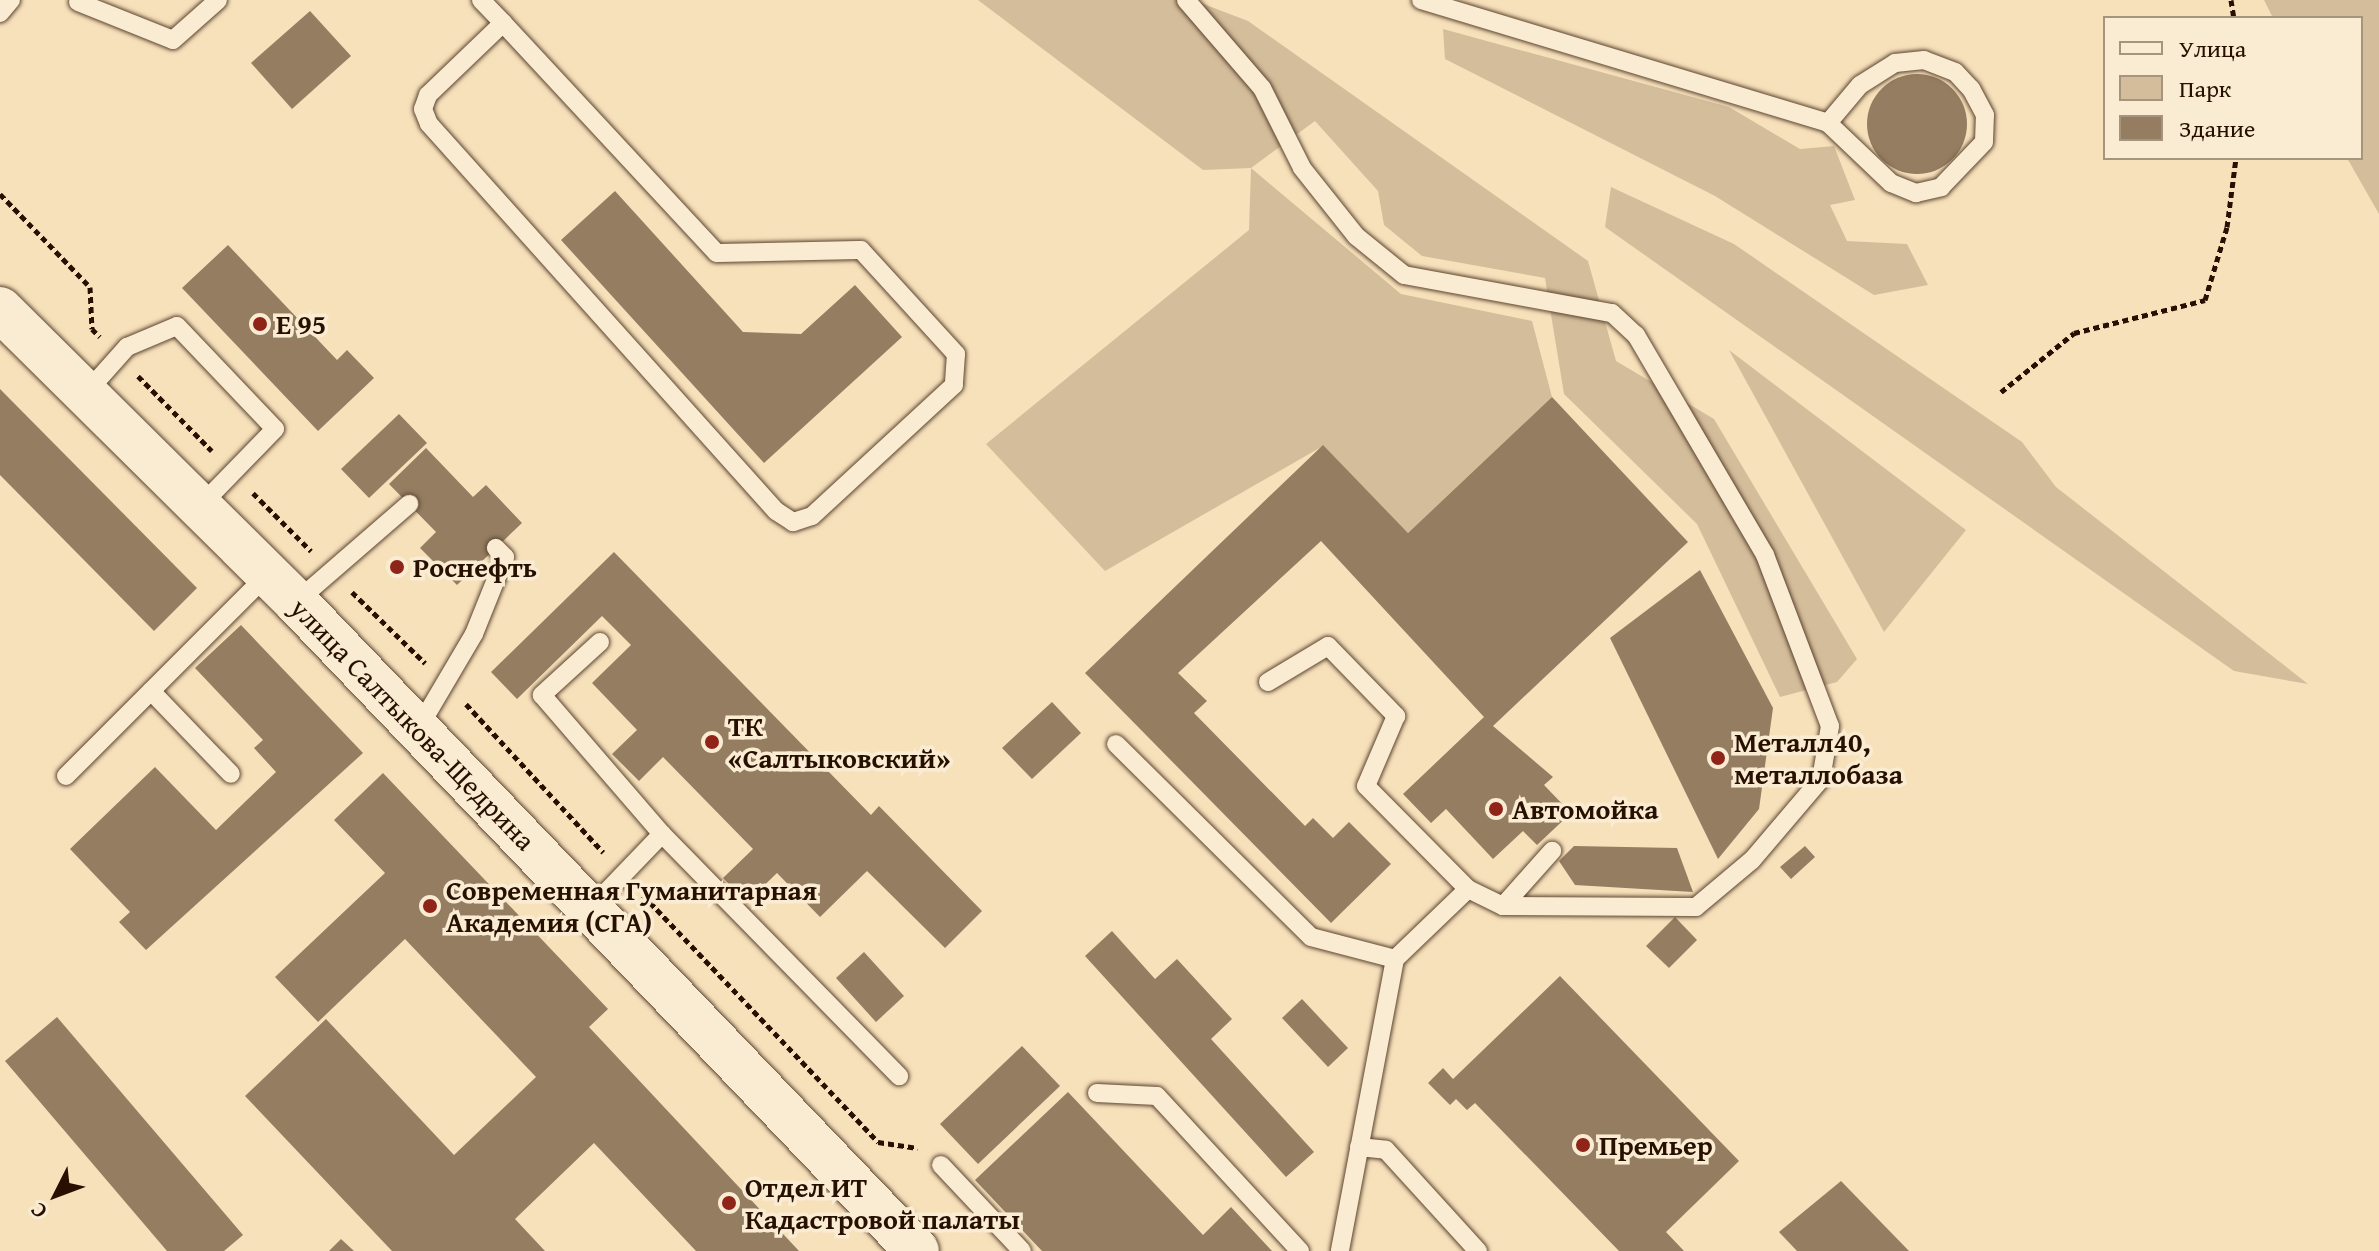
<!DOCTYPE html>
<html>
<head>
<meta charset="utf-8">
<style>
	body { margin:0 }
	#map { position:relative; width:2379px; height:1251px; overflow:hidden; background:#f7e1bb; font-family:"Gentium Book Plus",serif }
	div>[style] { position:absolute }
	.green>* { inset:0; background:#d4bd9b }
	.building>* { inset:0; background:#947d61 }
	.round { border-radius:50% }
	.path>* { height:5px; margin-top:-2.5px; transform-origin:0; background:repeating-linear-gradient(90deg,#281000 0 6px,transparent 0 10px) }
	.roads { filter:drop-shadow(0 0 2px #5c442f) drop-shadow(0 0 2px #5c442f) }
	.lane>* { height:18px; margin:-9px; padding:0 9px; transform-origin:9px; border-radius:9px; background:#faecd3 }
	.secondary>* { height:44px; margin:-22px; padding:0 22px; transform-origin:22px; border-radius:22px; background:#faecd3 }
	.dots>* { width:22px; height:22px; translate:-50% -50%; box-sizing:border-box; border:4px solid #faecd3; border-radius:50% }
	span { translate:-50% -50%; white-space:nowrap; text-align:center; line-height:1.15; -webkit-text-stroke:7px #faecd3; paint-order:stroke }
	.poi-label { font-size:28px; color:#281000; font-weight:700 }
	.left { translate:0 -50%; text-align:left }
	.street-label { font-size:28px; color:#281000 }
	.legend { position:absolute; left:2103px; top:16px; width:260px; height:144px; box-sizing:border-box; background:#faecd3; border:2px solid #a6947f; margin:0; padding:10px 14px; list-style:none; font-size:24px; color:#281000 }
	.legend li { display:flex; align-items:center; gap:16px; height:40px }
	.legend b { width:40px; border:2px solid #a6947f }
	.north { position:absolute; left:16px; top:1155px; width:80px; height:80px; -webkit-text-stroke:6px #faecd3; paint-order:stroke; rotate:228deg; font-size:22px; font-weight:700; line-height:32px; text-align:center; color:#281000 }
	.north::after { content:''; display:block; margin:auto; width:28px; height:36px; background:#281000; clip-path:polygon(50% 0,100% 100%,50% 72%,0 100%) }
</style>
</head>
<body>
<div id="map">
	<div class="green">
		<div style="clip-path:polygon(978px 0,1193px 0,1248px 21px,1588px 261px,1616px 361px,1714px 419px,1857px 659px,1837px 682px,1780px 697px,1697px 524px,1564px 394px,1545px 278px,1422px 256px,1384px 225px,1378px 191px,1315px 121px,1251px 168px,1401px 294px,1532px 321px,1552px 397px,1408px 533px,1323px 446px,1105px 571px,986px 444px,1249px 230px,1251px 168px,1203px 170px)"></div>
		<div style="clip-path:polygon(2264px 0,2379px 0,2379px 214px,2347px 158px,2361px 158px,2361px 18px,2273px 18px)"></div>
		<div style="clip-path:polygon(1443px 29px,1729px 107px,1800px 149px,1834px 146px,1855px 200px,1830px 205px,1847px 241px,1907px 244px,1928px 285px,1874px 295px,1715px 196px,1445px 59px)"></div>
		<div style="clip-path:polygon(1611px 187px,1734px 244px,2022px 442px,2056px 487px,2308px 684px,2234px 671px,1605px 227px)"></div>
		<div style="clip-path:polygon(1729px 350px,1966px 530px,1884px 632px)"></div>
	</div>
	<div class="building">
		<div style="clip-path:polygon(310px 11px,351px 56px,292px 109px,251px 63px)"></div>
		<div class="round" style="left:1867px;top:74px;width:100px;height:100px"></div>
		<div style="clip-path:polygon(615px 191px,743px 332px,801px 334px,855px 285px,902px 337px,764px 463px,561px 240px)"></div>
		<div style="clip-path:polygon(228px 245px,337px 360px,347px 350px,374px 378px,318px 431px,182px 288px)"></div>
		<div style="clip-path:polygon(0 389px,197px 588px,154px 631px,0 475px)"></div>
		<div style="clip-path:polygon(1552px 397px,1688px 542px,1493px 726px,1553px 777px,1544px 785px,1571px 813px,1537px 845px,1523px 831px,1493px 859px,1446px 809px,1431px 823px,1403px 794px,1484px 717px,1321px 541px,1178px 673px,1207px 701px,1194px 713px,1305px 826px,1313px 818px,1333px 838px,1349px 822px,1391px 864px,1331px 923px,1085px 673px,1323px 445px,1408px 533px)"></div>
		<div style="clip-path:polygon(399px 414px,427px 443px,369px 498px,341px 469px)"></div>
		<div style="clip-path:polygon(426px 448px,473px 497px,486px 485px,522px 523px,457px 585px,420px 548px,436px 532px,389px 484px)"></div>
		<div style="clip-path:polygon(614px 552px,871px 815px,879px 806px,982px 911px,945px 948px,867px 871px,820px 917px,777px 873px,747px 902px,723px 878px,753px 849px,663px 757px,639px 781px,612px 754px,637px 730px,592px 683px,631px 645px,602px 616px,517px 699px,491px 672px)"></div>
		<div style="clip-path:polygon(1700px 570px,1773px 708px,1759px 809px,1718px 859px,1610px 638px)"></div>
		<div style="clip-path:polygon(241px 625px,363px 753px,146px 950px,119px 922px,130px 912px,70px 849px,155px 767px,216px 830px,276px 772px,254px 748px,263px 740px,195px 668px)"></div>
		<div style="clip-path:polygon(1052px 702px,1081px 733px,1032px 779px,1002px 748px)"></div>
		<div style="clip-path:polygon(383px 773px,608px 1009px,589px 1027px,799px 1251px,696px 1251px,594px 1143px,515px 1219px,545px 1251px,392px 1251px,245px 1096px,326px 1019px,454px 1155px,536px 1077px,405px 939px,318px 1022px,275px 977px,385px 873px,334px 820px)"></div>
		<div style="clip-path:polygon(1574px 846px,1677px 848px,1693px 892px,1575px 885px,1559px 861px)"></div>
		<div style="clip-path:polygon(1805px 846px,1815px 857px,1791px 879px,1780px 867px)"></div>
		<div style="clip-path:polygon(1675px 917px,1697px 940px,1669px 968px,1646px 946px)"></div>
		<div style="clip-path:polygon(1112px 931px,1155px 979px,1177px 959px,1232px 1019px,1211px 1039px,1314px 1152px,1286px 1177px,1085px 956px)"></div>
		<div style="clip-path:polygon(864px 952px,904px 996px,876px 1022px,836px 978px)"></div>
		<div style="clip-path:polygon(1560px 976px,1739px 1161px,1666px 1232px,1684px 1251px,1619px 1251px,1475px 1103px,1467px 1110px,1456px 1099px,1450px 1105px,1428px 1083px,1443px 1068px,1453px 1079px)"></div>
		<div style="clip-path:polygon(1302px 999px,1348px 1048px,1328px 1067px,1282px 1018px)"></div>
		<div style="clip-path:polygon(57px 1017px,243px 1235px,224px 1251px,167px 1251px,5px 1061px)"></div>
		<div style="clip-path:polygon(1022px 1046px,1060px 1086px,978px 1164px,940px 1124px)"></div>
		<div style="clip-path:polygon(1068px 1092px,1203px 1235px,1231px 1207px,1272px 1251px,1042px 1251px,975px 1180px)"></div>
		<div style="clip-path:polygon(1841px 1181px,1909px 1251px,1797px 1251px,1779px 1232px)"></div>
		<div style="clip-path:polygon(341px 1239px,354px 1251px,329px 1251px)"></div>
	</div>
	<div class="path">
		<div style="left:2231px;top:0;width:18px;rotate:81deg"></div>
		<div style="left:0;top:194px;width:129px;rotate:45.9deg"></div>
		<div style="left:90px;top:287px;width:42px;rotate:87.3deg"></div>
		<div style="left:92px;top:329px;width:11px;rotate:45deg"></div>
		<div style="left:138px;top:376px;width:105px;rotate:45.4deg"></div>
		<div style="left:2001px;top:392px;width:94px;rotate:-38.9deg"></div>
		<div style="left:2074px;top:333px;width:135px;rotate:-14.1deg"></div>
		<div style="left:2205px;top:300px;width:76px;rotate:-73.2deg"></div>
		<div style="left:2227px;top:227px;width:70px;rotate:-82.6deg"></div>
		<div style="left:253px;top:493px;width:82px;rotate:45deg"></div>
		<div style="left:352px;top:592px;width:102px;rotate:44.2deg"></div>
		<div style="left:466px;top:704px;width:202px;rotate:47.2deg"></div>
		<div style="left:643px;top:895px;width:341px;rotate:46.4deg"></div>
		<div style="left:878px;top:1142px;width:40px;rotate:8.5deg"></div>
	</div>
	<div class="roads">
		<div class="lane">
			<div style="left:481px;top:0;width:32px;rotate:46deg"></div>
			<div style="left:503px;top:23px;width:314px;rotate:47.1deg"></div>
			<div style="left:717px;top:253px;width:144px;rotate:-1.2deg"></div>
			<div style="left:861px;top:250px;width:141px;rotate:47.6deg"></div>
			<div style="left:956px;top:354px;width:31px;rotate:94deg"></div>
			<div style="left:954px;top:385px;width:193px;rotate:137.3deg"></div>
			<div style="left:812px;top:516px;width:20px;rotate:162deg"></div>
			<div style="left:793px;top:522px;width:20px;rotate:-147deg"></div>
			<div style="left:776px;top:511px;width:520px;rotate:-131.88deg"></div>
			<div style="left:429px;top:124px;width:16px;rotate:-112deg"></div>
			<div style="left:423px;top:109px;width:15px;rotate:-70deg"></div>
			<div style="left:428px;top:95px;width:104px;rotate:-43.8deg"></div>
			<div style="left:1186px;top:0;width:116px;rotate:49.2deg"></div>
			<div style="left:1262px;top:88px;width:89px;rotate:63.4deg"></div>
			<div style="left:1302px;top:168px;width:87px;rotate:51.5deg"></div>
			<div style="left:1356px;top:236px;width:62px;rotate:39.1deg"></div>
			<div style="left:1404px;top:275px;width:211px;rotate:10.4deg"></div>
			<div style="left:1612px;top:313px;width:33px;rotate:43deg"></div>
			<div style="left:1636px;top:335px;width:255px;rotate:59.6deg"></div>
			<div style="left:1765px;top:555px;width:183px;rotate:69.2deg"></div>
			<div style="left:1830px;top:726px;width:54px;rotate:99.6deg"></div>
			<div style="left:1821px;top:779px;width:106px;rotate:130.4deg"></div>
			<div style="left:1752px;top:860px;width:73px;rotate:140deg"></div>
			<div style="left:1696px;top:907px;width:193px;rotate:-179.7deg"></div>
			<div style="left:1421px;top:0;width:425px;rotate:16.8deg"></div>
			<div style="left:1828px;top:123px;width:87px;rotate:43.6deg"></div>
			<div style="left:1891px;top:183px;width:27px;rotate:22deg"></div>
			<div style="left:1916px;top:193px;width:26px;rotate:-13deg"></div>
			<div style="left:1941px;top:187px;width:62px;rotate:-46.3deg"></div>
			<div style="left:1984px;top:142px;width:27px;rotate:-88deg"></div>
			<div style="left:1985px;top:115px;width:30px;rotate:-118deg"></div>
			<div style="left:1971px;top:89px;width:23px;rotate:-133deg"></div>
			<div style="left:1955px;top:72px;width:33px;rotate:-159deg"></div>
			<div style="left:1924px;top:60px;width:29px;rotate:174deg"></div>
			<div style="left:1895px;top:63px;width:41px;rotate:147.8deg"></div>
			<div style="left:1860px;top:85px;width:50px;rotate:130.1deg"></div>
			<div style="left:78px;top:2px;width:102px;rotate:21.8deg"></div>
			<div style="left:173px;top:40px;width:60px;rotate:-41.6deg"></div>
			<div style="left:0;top:13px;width:17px;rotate:-50deg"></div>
			<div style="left:86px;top:393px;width:62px;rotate:-48.3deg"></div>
			<div style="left:127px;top:347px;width:54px;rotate:-22.8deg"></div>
			<div style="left:177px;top:326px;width:142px;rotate:46.4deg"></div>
			<div style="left:275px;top:429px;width:107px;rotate:134.2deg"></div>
			<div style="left:296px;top:602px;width:150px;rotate:-40.9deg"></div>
			<div style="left:600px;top:642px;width:79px;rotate:137.6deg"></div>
			<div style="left:542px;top:695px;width:184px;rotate:49.2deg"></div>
			<div style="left:662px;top:834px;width:339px;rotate:45.6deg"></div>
			<div style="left:1268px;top:682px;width:70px;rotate:-31deg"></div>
			<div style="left:1328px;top:646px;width:98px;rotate:45.8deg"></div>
			<div style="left:1396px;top:716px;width:76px;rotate:113.2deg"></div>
			<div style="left:1366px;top:786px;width:145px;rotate:45.3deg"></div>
			<div style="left:1468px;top:889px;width:101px;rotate:136.2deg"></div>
			<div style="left:151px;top:691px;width:115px;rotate:46.1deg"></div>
			<div style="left:418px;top:729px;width:110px;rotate:-59.5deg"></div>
			<div style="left:474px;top:634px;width:83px;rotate:-68.1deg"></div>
			<div style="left:505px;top:557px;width:13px;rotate:-135deg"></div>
			<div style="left:1116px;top:744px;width:274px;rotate:44.7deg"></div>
			<div style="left:1311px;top:937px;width:87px;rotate:14.7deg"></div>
			<div style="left:1395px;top:959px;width:297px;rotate:100.7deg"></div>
			<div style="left:66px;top:776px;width:286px;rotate:-45deg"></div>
			<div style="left:1468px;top:889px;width:39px;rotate:26deg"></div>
			<div style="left:1503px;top:906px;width:74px;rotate:-48.3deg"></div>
			<div style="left:590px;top:909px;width:104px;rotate:-46.2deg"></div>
			<div style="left:1097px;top:1093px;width:60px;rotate:2.9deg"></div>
			<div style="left:1157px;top:1096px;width:211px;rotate:47.3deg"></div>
			<div style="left:1359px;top:1147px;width:27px;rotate:6deg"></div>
			<div style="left:1386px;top:1150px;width:137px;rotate:47.7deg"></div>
			<div style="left:941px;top:1165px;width:118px;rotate:46.7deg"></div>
		</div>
		<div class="secondary">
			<div style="left:0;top:309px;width:416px;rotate:44.7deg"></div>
			<div style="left:296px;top:602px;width:898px;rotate:46.26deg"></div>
		</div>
	</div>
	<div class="dots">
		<div style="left:260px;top:324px;background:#8f2418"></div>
		<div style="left:397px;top:567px;background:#8f2418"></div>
		<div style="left:712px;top:742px;background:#8f2418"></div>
		<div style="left:1718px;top:758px;background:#8f2418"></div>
		<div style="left:1496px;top:809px;background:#8f2418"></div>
		<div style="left:430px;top:906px;background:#8f2418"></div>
		<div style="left:1583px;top:1145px;background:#8f2418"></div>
		<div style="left:729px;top:1203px;background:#8f2418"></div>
	</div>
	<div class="poi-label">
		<span class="left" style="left:276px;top:324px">Е 95</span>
		<span class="left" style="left:413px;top:567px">Роснефть</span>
		<span class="left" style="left:728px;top:742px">ТК<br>«Салтыковский»</span>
		<span class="left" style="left:1734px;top:758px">Металл40,<br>металлобаза</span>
		<span class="left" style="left:1512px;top:809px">Автомойка</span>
		<span class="left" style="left:446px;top:906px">Современная Гуманитарная<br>Академия (СГА)</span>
		<span class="left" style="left:1599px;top:1145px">Премьер</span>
		<span class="left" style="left:745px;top:1203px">Отдел ИТ<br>Кадастровой палаты</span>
	</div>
	<div class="street-label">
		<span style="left:413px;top:724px;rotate:46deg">улица Салтыкова-Щедрина</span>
	</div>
	<ul class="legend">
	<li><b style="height:10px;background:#faecd3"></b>Улица</li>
	<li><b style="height:22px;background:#d4bd9b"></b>Парк</li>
	<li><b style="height:22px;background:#947d61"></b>Здание</li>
	</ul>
	<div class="north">С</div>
</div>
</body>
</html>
